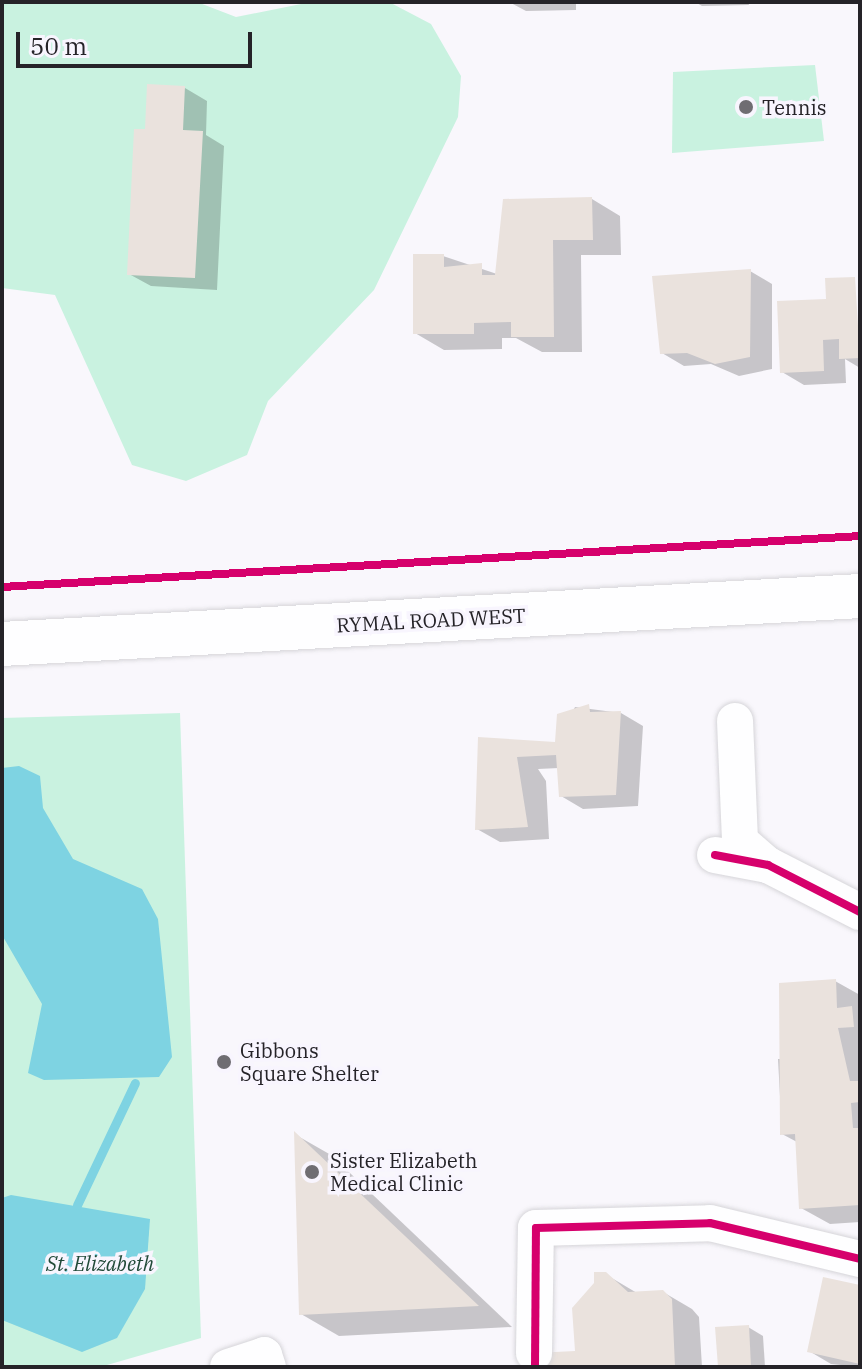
<!DOCTYPE html>
<html>
<head>
<meta charset="utf-8">
<style>
	body { margin:0 }
	#map { position:relative; width:862px; height:1369px; overflow:hidden; background:#f9f7fc; font-family:"IBM Plex Serif",serif }
	div>[style] { position:absolute }
	.green>* { inset:0; background:#c9f2e0 }
	.water>* { inset:0; background:#7ed3e2 }
	.shadow>* { inset:0; background:#0003 }
	.stream>* { height:9px; margin:-4.5px; padding:0 4.5px; transform-origin:4.5px; border-radius:4.5px; background:#7ed3e2 }
	.building>* { inset:0; background:#eae2dd }
	.roads { filter:drop-shadow(0 0 2px #d6d5d9) drop-shadow(0 0 2px #d6d5d9) }
	.minor>* { height:36px; margin:-18px; padding:0 18px; transform-origin:18px; border-radius:18px; background:#fefeff }
	.secondary>* { height:44px; margin:-22px; padding:0 22px; transform-origin:22px; border-radius:22px; background:#fefeff }
	.cycleway>* { height:8px; margin:-4px; padding:0 4px; transform-origin:4px; border-radius:4px; background:#d6006c }
	.dots>* { width:22px; height:22px; translate:-50% -50%; box-sizing:border-box; border:4px solid #f8f5fe; border-radius:50% }
	span { translate:-50% -50%; white-space:nowrap; text-align:center; line-height:1.15; -webkit-text-stroke:7px #f8f5fe; paint-order:stroke }
	.poi-label { font-size:20px; color:#252328 }
	.left { translate:0 -50%; text-align:left }
	.street-label { font-size:20px; color:#252328 }
	.park-label { font-size:20px; color:#214a38; font-style:italic }
	.frame { position:absolute; inset:0; border:4px solid #252328; pointer-events:none }
	.scale { position:absolute; left:16px; top:32px; width:236px; height:36px; box-sizing:border-box; border:4px solid #252328; border-top:0; padding-left:10px; font-size:24px; line-height:28px; white-space:nowrap; color:#252328; -webkit-text-stroke:6px #f8f5fe; paint-order:stroke }
</style>
</head>
<body>
<div id="map">
	<div class="green">
		<div style="clip-path:polygon(2px 2px,197px 2px,236px 17px,311px 2px,389px 2px,431px 24px,461px 76px,458px 117px,374px 290px,268px 401px,247px 455px,186px 481px,132px 465px,55px 295px,2px 288px)"></div>
		<div style="clip-path:polygon(815px 65px,824px 141px,672px 153px,673px 72px)"></div>
		<div style="clip-path:polygon(180px 713px,201px 1338px,100px 1367px,2px 1367px,2px 718px)"></div>
	</div>
	<div class="water">
		<div style="clip-path:polygon(19px 766px,40px 776px,43px 808px,73px 859px,142px 889px,158px 919px,172px 1057px,159px 1077px,44px 1080px,28px 1073px,42px 1004px,2px 935px,2px 768px)"></div>
		<div style="clip-path:polygon(11px 1195px,150px 1219px,145px 1289px,117px 1338px,82px 1352px,2px 1320px,2px 1198px)"></div>
	</div>
	<div class="shadow">
		<div style="clip-path:polygon(576px 2px,576px 10px,526px 11px,511px 3px)"></div>
		<div style="clip-path:polygon(695px 2px,748px 2px,749px 5px,702px 6px)"></div>
		<div style="clip-path:polygon(185px 88px,207px 101px,206px 135px,224px 146px,217px 290px,151px 286px,129px 274px,147px 131px)"></div>
		<div style="clip-path:polygon(592px 199px,620px 216px,621px 255px,581px 255px,582px 352px,542px 352px,516px 338px,502px 338px,502px 349px,444px 350px,415px 333px,443px 256px,497px 274px)"></div>
		<div style="clip-path:polygon(750px 271px,772px 284px,772px 369px,739px 376px,711px 364px,684px 366px,662px 353px)"></div>
		<div style="clip-path:polygon(854px 279px,860px 368px,845px 359px,846px 383px,804px 385px,782px 372px,828px 301px)"></div>
		<div style="clip-path:polygon(575px 707px,621px 713px,643px 726px,638px 806px,583px 809px,561px 796px,559px 768px,538px 769px,546px 781px,549px 839px,500px 842px,477px 829px,480px 739px,557px 744px)"></div>
		<div style="clip-path:polygon(835px 981px,860px 995px,860px 1222px,830px 1224px,801px 1208px,797px 1142px,782px 1134px,778px 1059px,786px 1059px)"></div>
		<div style="clip-path:polygon(296px 1135px,331px 1155px,512px 1327px,339px 1336px,301px 1314px)"></div>
		<div style="clip-path:polygon(605px 1274px,637px 1293px,663px 1292px,692px 1309px,699px 1317px,702px 1367px,533px 1367px,577px 1353px)"></div>
		<div style="clip-path:polygon(860px 1287px,860px 1367px,831px 1364px,809px 1351px)"></div>
		<div style="clip-path:polygon(748px 1327px,763px 1336px,765px 1367px,720px 1367px)"></div>
	</div>
	<div class="stream">
		<div style="left:77px;top:1205px;width:135px;rotate:-64.6deg"></div>
	</div>
	<div class="building">
		<div style="clip-path:polygon(147px 84px,185px 86px,183px 130px,203px 131px,195px 278px,127px 275px,134px 129px,145px 129px)"></div>
		<div style="clip-path:polygon(592px 197px,593px 240px,553px 240px,554px 337px,511px 337px,511px 322px,474px 323px,474px 334px,413px 334px,413px 254px,444px 254px,444px 267px,482px 263px,482px 275px,495px 275px,503px 199px)"></div>
		<div style="clip-path:polygon(751px 269px,750px 357px,715px 364px,687px 353px,660px 354px,652px 276px)"></div>
		<div style="clip-path:polygon(855px 277px,860px 358px,839px 359px,839px 339px,823px 340px,824px 371px,780px 373px,777px 301px,826px 299px,825px 278px)"></div>
		<div style="clip-path:polygon(589px 704px,590px 712px,621px 711px,616px 795px,559px 797px,556px 755px,517px 757px,528px 827px,475px 830px,478px 737px,555px 742px,557px 714px)"></div>
		<div style="clip-path:polygon(836px 979px,837px 1008px,852px 1006px,854px 1027px,838px 1028px,850px 1081px,860px 1081px,860px 1102px,851px 1103px,853px 1128px,860px 1128px,860px 1205px,799px 1209px,795px 1134px,780px 1135px,779px 983px)"></div>
		<div style="clip-path:polygon(294px 1131px,479px 1306px,299px 1315px)"></div>
		<div style="clip-path:polygon(594px 1272px,606px 1272px,628px 1292px,663px 1290px,672px 1299px,675px 1367px,530px 1367px,515px 1354px,575px 1351px,572px 1308px,594px 1283px)"></div>
		<div style="clip-path:polygon(823px 1277px,860px 1285px,860px 1364px,807px 1352px)"></div>
		<div style="clip-path:polygon(749px 1325px,751px 1367px,718px 1367px,715px 1327px)"></div>
	</div>
	<div class="roads">
		<div class="minor">
			<div style="left:735px;top:721px;width:120px;rotate:87.6deg"></div>
			<div style="left:740px;top:841px;width:37px;rotate:41deg"></div>
			<div style="left:715px;top:855px;width:54px;rotate:10.7deg"></div>
			<div style="left:768px;top:865px;width:103px;rotate:27.1deg"></div>
			<div style="left:534px;top:1353px;width:125px;rotate:-89.1deg"></div>
			<div style="left:536px;top:1228px;width:174px;rotate:-1.6deg"></div>
			<div style="left:710px;top:1223px;width:154px;rotate:13.5deg"></div>
			<div style="left:228px;top:1367px;width:38px;rotate:-18deg"></div>
			<div style="left:264px;top:1355px;width:13px;rotate:72deg"></div>
		</div>
		<div class="secondary">
			<div style="left:2px;top:644px;width:859px;rotate:-3.2deg"></div>
		</div>
	</div>
	<div class="cycleway">
		<div style="left:2px;top:587px;width:860px;rotate:-3.4deg"></div>
		<div style="left:715px;top:855px;width:54px;rotate:10.7deg"></div>
		<div style="left:768px;top:865px;width:103px;rotate:27.1deg"></div>
		<div style="left:535px;top:1367px;width:139px;rotate:-89.6deg"></div>
		<div style="left:536px;top:1228px;width:174px;rotate:-1.6deg"></div>
		<div style="left:710px;top:1223px;width:154px;rotate:13.5deg"></div>
	</div>
	<div class="dots">
		<div style="left:746px;top:107px;background:#6f6d72"></div>
		<div style="left:224px;top:1062px;background:#6f6d72"></div>
		<div style="left:312px;top:1172px;background:#6f6d72"></div>
	</div>
	<div class="poi-label">
		<span class="left" style="left:762px;top:107px">Tennis</span>
		<span class="left" style="left:240px;top:1062px">Gibbons<br>Square Shelter</span>
		<span class="left" style="left:330px;top:1172px">Sister Elizabeth<br>Medical Clinic</span>
	</div>
	<div class="street-label">
		<span style="left:431px;top:620px;rotate:-3deg">RYMAL ROAD WEST</span>
	</div>
	<div class="park-label">
		<span style="left:100px;top:1263px">St. Elizabeth</span>
	</div>
	<div class="frame"></div>
	<div class="scale">50 m</div>
</div>
</body>
</html>
